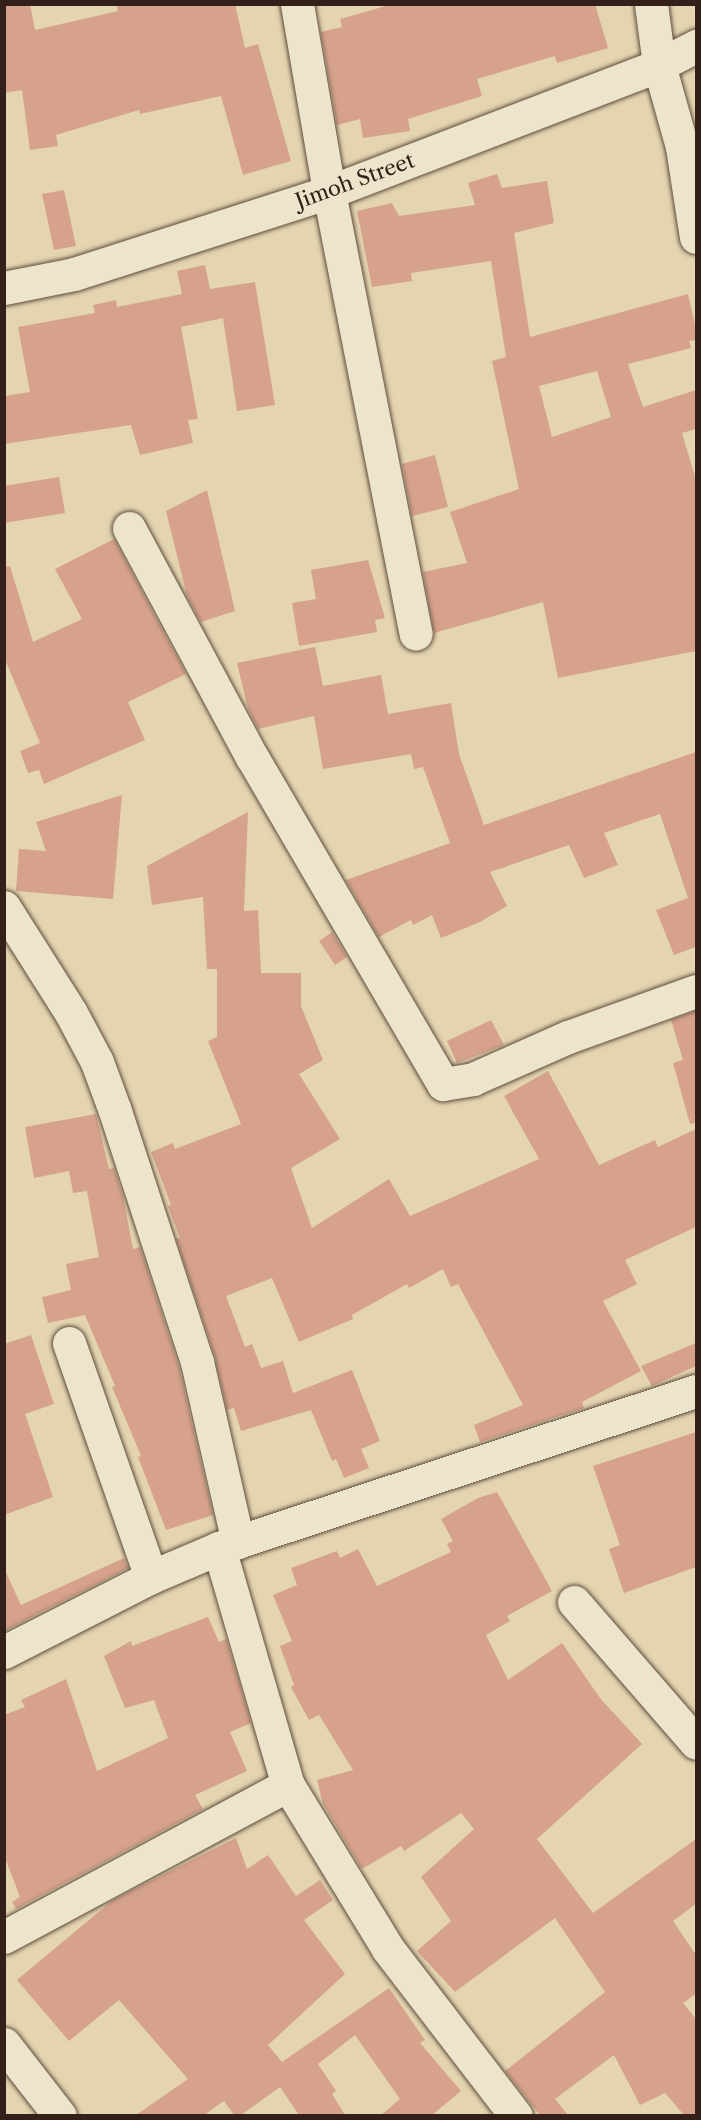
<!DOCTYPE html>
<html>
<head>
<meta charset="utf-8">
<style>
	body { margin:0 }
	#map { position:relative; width:701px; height:2120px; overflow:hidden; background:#e4d5b0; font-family:"Libre Caslon Text",serif }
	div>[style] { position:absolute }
	.building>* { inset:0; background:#d6a28c }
	.roads { filter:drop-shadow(0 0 2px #5f4d3e) drop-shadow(0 0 2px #5f4d3e) }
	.minor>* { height:33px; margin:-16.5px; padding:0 16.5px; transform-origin:16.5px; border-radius:16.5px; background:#ede4cc }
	span { translate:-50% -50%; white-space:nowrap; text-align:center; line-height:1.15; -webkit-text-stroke:6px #ede4cc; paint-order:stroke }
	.street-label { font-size:21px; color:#332018 }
	.frame { position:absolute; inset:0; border:6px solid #332018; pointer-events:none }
</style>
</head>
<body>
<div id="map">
	<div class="building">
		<div style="clip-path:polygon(4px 4px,30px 4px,35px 30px,118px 11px,116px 4px,235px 4px,245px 48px,258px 44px,291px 161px,243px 175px,221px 96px,140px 114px,139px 110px,56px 135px,58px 146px,30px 150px,22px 90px,4px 93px)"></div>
		<div style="clip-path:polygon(393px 4px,595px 4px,608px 48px,557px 63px,555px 56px,477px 79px,482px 96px,408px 119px,410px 131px,363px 138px,360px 119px,337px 125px,321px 32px,342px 27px,340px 19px)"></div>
		<div style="clip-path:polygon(evenodd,497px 174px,502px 188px,547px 181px,554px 223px,514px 233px,530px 337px,688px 294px,696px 329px,696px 340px,689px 341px,691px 348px,628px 364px,643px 407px,696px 390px,696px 429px,682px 433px,696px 480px,696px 651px,558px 678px,543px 602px,434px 633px,423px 572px,467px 563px,450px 512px,519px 489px,492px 361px,506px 357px,491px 261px,411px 273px,412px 281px,372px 287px,357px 211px,392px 203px,399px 216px,475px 205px,468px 183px,497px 174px,597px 371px,611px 417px,552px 437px,539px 386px,597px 371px)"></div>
		<div style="clip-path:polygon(64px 190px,76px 246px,54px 250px,42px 194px)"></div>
		<div style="clip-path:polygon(205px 265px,210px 289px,255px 282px,275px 405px,237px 411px,223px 318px,181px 327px,198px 419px,188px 420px,193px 443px,140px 455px,131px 425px,4px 444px,4px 396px,30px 392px,18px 327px,95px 313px,93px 305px,116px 300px,117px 307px,182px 294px,177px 271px)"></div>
		<div style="clip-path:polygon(435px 455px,448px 507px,412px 516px,402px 464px)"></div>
		<div style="clip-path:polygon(59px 477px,65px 513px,4px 523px,4px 486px)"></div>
		<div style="clip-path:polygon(207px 490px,235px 611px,201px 622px,187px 596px,166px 511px)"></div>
		<div style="clip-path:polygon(114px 539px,186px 674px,128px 702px,145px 740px,44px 784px,39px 770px,28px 773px,20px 751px,40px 743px,4px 657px,4px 567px,10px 566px,33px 642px,82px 619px,55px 569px)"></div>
		<div style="clip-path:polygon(368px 560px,385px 618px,375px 620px,377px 632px,299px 646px,292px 603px,316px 599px,311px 570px)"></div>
		<div style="clip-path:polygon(315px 647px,323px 686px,381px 675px,388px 714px,451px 703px,459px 754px,484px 825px,696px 752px,696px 947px,674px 955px,656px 910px,688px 898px,660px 814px,604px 833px,618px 865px,584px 878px,569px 845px,490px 872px,507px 906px,480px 922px,441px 938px,432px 915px,413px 925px,411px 920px,379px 937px,346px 880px,450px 843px,423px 767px,414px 769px,411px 754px,323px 769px,314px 716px,258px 729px,248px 709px,237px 663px)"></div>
		<div style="clip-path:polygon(122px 795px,113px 899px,16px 891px,19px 849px,46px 851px,36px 822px)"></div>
		<div style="clip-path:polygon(248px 812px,244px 911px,258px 910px,261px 973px,301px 973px,301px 1006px,323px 1060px,299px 1074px,340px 1139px,291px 1168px,312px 1228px,389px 1179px,410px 1216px,539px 1159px,504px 1096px,548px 1071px,599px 1165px,655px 1140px,658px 1147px,696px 1129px,696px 1227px,625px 1260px,637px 1284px,603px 1301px,641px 1371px,582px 1402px,584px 1408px,480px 1442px,474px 1425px,523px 1405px,458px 1284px,451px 1287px,443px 1269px,409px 1288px,407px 1284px,352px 1315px,353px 1319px,299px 1342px,272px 1278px,226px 1296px,245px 1347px,252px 1344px,261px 1368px,283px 1361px,293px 1393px,352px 1370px,380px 1441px,361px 1449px,369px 1468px,344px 1478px,336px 1459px,332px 1461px,311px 1410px,241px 1431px,234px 1408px,227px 1410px,215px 1356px,176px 1238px,180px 1238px,168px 1206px,171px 1205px,151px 1152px,173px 1143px,175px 1149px,241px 1124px,208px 1041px,217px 1037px,217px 969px,207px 969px,203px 897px,152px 905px,147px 866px)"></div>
		<div style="clip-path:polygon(332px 932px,347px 957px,335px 965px,319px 941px)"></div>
		<div style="clip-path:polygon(696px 1011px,696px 1123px,690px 1124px,673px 1063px,683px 1060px,671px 1020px)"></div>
		<div style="clip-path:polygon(491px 1020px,504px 1045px,457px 1063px,447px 1041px)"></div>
		<div style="clip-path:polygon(96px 1114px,109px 1169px,114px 1168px,123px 1196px,133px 1249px,140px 1247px,179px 1367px,213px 1515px,166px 1530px,138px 1457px,141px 1456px,112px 1387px,115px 1386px,85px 1315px,48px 1323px,42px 1297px,71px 1290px,66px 1264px,99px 1257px,87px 1191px,73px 1193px,69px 1171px,34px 1178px,25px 1127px)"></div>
		<div style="clip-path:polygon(31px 1335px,54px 1404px,25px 1414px,53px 1497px,4px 1515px,4px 1344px)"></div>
		<div style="clip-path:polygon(696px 1343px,696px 1366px,652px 1386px,641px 1366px)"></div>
		<div style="clip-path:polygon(696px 1432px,696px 1567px,624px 1593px,609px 1549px,620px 1545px,593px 1466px)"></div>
		<div style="clip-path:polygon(497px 1492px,552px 1591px,507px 1616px,510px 1621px,486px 1635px,508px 1680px,562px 1643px,600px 1698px,642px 1744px,537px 1839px,593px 1913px,696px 1839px,696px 1904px,673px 1921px,696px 1955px,696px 1994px,683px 2003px,696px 2019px,696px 2115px,684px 2115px,665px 2093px,640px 2105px,614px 2055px,555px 2099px,568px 2115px,540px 2115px,505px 2071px,605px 1992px,555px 1918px,455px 1992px,417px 1951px,451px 1921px,421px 1877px,474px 1829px,461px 1813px,404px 1851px,401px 1846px,362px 1869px,323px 1804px,317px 1780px,353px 1770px,319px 1715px,309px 1720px,291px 1687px,294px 1685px,280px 1646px,292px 1641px,273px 1595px,297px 1585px,291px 1568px,337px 1551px,340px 1558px,358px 1549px,377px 1586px,451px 1552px,447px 1544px,453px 1541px,441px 1519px,478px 1498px)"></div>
		<div style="clip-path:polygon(124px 1558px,128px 1568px,4px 1631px,4px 1568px,21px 1605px)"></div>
		<div style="clip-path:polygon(208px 1617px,219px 1642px,226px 1639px,251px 1723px,230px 1732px,247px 1771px,195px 1795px,203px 1809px,16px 1909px,12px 1902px,20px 1897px,4px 1855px,4px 1715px,25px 1707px,21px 1700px,66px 1679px,97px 1771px,168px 1738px,154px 1700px,125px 1708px,104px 1656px,131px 1641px,132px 1646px)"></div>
		<div style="clip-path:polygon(236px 1838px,247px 1869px,268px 1855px,296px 1896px,320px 1880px,333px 1900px,304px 1920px,345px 1974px,268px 2045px,282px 2062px,389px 1988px,425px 2040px,420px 2043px,461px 2091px,432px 2115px,381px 2115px,400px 2099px,355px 2035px,318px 2064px,336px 2091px,332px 2094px,345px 2115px,299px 2115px,280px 2087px,241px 2115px,234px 2115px,224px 2101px,204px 2115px,136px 2115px,188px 2079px,119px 2000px,69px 2041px,17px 1980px,113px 1900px)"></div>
	</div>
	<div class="roads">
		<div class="minor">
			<div style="left:297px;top:4px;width:191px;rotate:80.3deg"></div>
			<div style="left:329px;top:192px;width:450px;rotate:78.9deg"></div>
			<div style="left:651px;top:4px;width:62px;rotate:82.5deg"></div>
			<div style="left:659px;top:65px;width:85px;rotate:74.3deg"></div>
			<div style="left:682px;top:147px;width:91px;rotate:81.2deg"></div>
			<div style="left:4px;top:288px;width:71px;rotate:-11.3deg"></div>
			<div style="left:74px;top:274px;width:268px;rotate:-17.8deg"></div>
			<div style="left:329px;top:192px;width:354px;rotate:-21deg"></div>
			<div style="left:659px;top:65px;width:42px;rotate:-27.2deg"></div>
			<div style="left:129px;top:528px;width:260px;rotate:61.8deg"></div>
			<div style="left:252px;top:757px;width:379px;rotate:59.7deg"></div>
			<div style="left:443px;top:1084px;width:30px;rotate:-9deg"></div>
			<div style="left:473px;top:1079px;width:104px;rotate:-23.9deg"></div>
			<div style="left:568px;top:1037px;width:136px;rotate:-19.8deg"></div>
			<div style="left:4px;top:907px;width:125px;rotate:57.7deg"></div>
			<div style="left:71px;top:1013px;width:55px;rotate:62deg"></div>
			<div style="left:97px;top:1062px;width:52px;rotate:69.8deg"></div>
			<div style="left:115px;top:1111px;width:264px;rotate:71.9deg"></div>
			<div style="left:197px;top:1362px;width:185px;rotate:77.2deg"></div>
			<div style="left:69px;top:1343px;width:248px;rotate:70.7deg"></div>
			<div style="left:219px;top:1548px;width:247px;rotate:73.8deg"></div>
			<div style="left:288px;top:1785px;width:192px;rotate:58.6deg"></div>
			<div style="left:388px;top:1949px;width:210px;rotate:52.5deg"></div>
			<div style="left:574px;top:1602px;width:186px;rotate:49.1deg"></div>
			<div style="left:4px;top:1652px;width:165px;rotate:-27deg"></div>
			<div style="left:151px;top:1577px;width:74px;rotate:-23.1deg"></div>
			<div style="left:219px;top:1548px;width:502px;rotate:-18.22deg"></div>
			<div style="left:4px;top:1937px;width:322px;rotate:-28.2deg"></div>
			<div style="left:4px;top:2044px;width:91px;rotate:52.1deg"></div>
		</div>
	</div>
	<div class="street-label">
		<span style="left:355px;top:181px;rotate:-20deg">Jimoh Street</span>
	</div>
	<div class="frame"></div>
</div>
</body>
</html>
